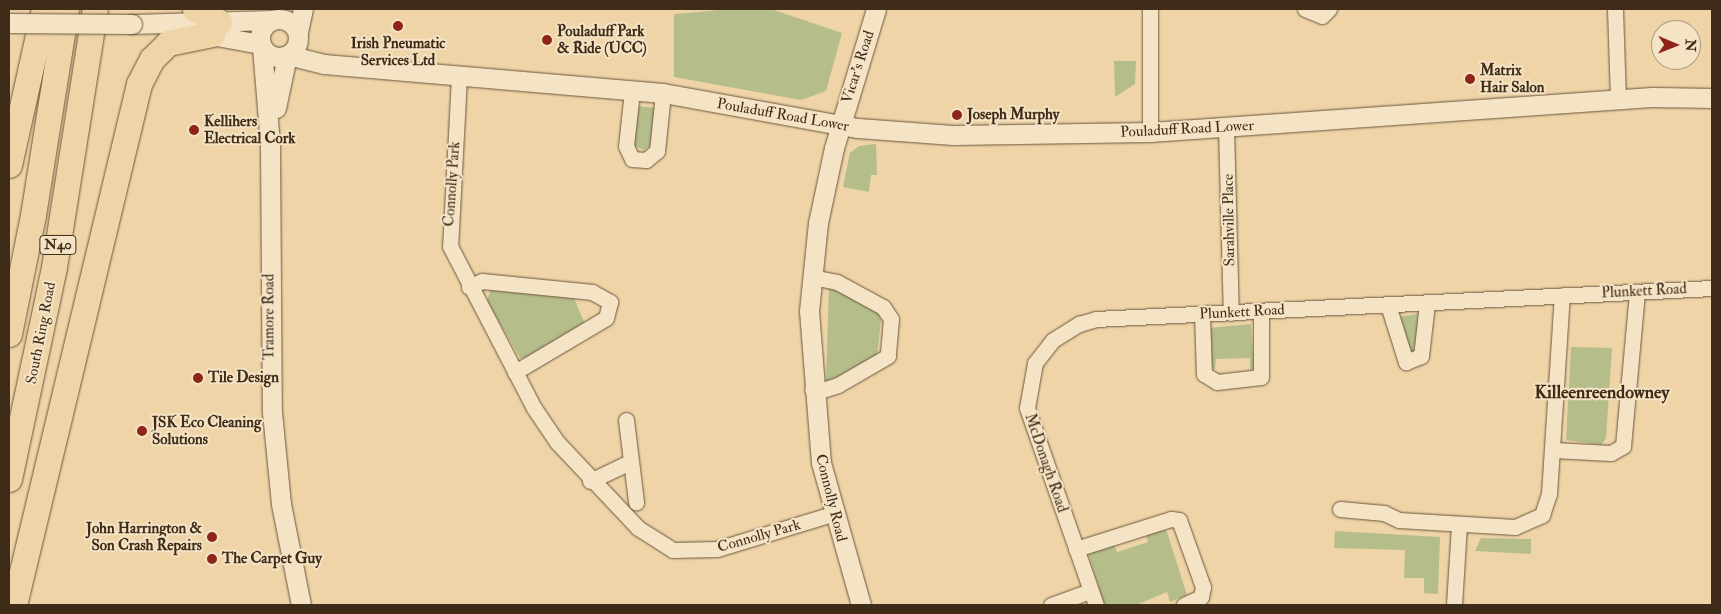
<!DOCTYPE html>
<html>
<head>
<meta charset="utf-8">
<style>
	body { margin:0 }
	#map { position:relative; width:1721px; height:614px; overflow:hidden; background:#efd4a7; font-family:"IM FELL Double Pica",serif }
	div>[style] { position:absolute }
	.green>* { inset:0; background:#b5bd8a }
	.roads { filter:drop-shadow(0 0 1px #6a563c) drop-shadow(0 0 1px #6a563c) }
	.minor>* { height:15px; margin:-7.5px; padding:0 7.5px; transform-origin:7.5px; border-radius:7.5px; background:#f5e3c6 }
	.tertiary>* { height:19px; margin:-9.5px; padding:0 9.5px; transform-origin:9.5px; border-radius:9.5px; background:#f5e3c6 }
	.tertiary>.ring { margin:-9.5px; padding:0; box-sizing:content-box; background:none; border:19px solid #f5e3c6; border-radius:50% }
	.trunk>* { height:25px; margin:-12.5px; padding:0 12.5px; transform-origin:12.5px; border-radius:12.5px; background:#efd4a7 }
	.bridges { filter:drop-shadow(0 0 1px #6a563c) drop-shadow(0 0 1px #6a563c) }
	.tertiary-bridge>* { height:19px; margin:-9.5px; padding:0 9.5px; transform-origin:9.5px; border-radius:9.5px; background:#f5e3c6 }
	.dots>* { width:14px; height:14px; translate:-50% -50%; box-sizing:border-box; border:2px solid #f5e3c6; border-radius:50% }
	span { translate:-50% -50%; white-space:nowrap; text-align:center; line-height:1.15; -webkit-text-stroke:4px #f5e3c6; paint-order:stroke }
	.shield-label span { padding:1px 4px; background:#f5e3c6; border:1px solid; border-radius:4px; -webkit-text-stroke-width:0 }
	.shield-label { font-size:14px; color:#3e2c18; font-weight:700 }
	.poi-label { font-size:15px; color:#3e2c18; font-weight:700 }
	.left { translate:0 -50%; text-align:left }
	.right { translate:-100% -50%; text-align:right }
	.street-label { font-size:15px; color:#3e2c18 }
	.quarter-label { font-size:18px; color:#3e2c18; font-weight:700 }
	.frame { position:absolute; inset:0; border:10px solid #3e2c18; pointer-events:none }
	.north { position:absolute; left:1651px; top:20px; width:50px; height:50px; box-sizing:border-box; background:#f5e3c6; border:1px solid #ac9a80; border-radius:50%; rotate:91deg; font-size:14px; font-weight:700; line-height:20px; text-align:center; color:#3e2c18 }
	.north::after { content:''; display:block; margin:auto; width:18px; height:22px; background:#8f2418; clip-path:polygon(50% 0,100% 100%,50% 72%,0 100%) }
</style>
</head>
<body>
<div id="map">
	<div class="green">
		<div style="clip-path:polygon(731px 9px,771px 9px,842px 33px,826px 91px,801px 100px,674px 77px,674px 14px)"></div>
		<div style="clip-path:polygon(1114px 61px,1136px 61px,1135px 84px,1115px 97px)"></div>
		<div style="clip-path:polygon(637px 106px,655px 108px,651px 145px,644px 150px,633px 145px)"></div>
		<div style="clip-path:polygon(876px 144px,877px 175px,871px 175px,869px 192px,843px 187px,850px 153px,859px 146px)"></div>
		<div style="clip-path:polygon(829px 286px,874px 307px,881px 319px,877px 357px,844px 377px,826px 381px)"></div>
		<div style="clip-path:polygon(491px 288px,573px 296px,585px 324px,526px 359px,520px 358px,487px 301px)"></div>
		<div style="clip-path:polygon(1417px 314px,1420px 347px,1410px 356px,1399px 317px)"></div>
		<div style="clip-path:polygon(1251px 324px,1254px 368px,1250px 370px,1250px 358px,1216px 359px,1215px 369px,1212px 368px,1209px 328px)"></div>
		<div style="clip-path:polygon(1571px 347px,1612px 348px,1606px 438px,1601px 445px,1566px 440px)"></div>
		<div style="clip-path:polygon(1161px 527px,1167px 532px,1187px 595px,1170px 602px,1167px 592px,1136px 605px,1104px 605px,1088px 552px,1113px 543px,1117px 552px,1148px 542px,1144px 531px)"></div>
		<div style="clip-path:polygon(1335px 531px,1440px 537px,1438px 594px,1424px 593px,1424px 578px,1404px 578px,1405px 550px,1334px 548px)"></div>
		<div style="clip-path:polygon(1481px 538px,1531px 539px,1531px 554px,1475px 551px)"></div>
	</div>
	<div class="roads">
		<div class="minor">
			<div style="left:1305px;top:9px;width:18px;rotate:22deg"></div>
			<div style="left:1322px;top:16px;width:10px;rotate:-45deg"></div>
			<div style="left:1615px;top:9px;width:91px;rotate:88.1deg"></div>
			<div style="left:459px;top:77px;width:169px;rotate:93deg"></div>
			<div style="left:450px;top:246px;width:182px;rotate:62.6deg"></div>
			<div style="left:534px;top:408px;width:41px;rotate:55.9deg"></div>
			<div style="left:557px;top:442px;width:118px;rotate:46.7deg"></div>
			<div style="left:638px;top:528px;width:41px;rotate:32.2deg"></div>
			<div style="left:673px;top:550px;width:44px;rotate:-1.3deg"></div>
			<div style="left:717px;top:549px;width:120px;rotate:-16.9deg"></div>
			<div style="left:632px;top:91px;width:55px;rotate:96.2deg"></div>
			<div style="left:626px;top:146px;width:14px;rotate:65deg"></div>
			<div style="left:632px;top:159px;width:14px;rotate:4deg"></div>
			<div style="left:646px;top:160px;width:14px;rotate:-39deg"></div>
			<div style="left:657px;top:151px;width:58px;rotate:-84.1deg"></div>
			<div style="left:1226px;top:128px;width:185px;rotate:88.5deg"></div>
			<div style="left:1150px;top:132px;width:123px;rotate:-90deg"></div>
			<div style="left:812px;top:277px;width:25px;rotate:11deg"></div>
			<div style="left:837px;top:282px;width:52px;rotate:28.5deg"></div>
			<div style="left:883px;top:307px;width:14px;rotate:56deg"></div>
			<div style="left:891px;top:319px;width:37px;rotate:95deg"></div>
			<div style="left:888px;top:356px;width:58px;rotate:149.9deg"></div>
			<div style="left:838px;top:385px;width:19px;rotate:162deg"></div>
			<div style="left:820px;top:391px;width:8px;rotate:-166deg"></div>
			<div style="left:469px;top:287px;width:14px;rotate:-25deg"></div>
			<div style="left:482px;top:281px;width:111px;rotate:5.7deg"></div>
			<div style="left:592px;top:292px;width:21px;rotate:29deg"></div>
			<div style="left:610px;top:302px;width:16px;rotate:104deg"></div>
			<div style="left:606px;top:318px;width:106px;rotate:149.3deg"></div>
			<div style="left:1388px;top:305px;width:60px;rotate:72.5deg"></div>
			<div style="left:1406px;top:362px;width:16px;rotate:-22deg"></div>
			<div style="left:1421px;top:356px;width:53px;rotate:-83.5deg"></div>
			<div style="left:1202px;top:314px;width:60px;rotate:88.1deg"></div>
			<div style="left:1204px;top:374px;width:15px;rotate:32deg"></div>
			<div style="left:1217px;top:382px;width:44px;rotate:-6.5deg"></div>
			<div style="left:1261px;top:377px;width:66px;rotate:-90deg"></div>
			<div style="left:626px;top:420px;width:83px;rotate:83deg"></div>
			<div style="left:1553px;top:450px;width:58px;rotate:3deg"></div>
			<div style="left:1611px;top:453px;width:14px;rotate:-30deg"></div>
			<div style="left:1623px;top:446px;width:155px;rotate:-84.8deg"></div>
			<div style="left:590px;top:481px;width:44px;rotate:-25.4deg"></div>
			<div style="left:1340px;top:509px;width:44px;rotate:5.2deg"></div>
			<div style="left:1384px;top:513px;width:17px;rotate:25deg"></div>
			<div style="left:1399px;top:520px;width:116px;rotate:3.5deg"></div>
			<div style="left:1515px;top:527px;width:30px;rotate:-24deg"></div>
			<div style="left:1542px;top:515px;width:22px;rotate:-72deg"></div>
			<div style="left:1549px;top:494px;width:199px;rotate:-86.3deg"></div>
			<div style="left:1076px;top:549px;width:100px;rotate:-17.5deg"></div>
			<div style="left:1171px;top:519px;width:8px;rotate:7deg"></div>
			<div style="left:1179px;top:520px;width:71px;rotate:70.3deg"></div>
			<div style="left:1203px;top:587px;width:10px;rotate:101deg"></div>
			<div style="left:1201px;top:597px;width:19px;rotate:155deg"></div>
			<div style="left:1051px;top:605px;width:41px;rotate:-19.7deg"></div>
			<div style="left:1096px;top:605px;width:209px;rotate:-109.3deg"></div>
			<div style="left:1027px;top:408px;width:46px;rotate:-79.9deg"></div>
			<div style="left:1035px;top:363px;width:29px;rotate:-52deg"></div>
			<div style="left:1053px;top:340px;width:31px;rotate:-32deg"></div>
			<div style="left:1079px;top:324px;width:18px;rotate:-16deg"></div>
			<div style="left:1096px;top:319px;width:617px;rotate:-2.88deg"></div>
			<div style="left:1454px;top:605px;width:80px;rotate:-86.4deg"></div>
		</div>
		<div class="tertiary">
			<div class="ring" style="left:260px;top:19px;width:19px;height:19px"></div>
			<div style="left:132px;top:24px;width:140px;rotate:-1.6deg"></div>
			<div style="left:298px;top:32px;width:24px;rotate:-78deg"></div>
			<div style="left:200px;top:33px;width:61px;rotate:10.4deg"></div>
			<div style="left:262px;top:47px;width:98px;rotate:85.3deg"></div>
			<div style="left:270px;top:145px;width:267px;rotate:89.6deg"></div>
			<div style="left:272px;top:412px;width:92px;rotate:84.4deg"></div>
			<div style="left:281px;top:504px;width:103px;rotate:78.8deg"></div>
			<div style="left:288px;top:55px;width:37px;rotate:14deg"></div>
			<div style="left:324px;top:64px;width:340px;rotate:4.9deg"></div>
			<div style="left:663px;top:93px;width:198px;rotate:10.2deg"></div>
			<div style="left:858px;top:128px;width:95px;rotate:4.2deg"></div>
			<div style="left:953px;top:135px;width:197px;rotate:-0.9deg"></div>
			<div style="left:1150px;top:132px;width:503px;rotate:-3.99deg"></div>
			<div style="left:1652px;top:97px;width:60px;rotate:1deg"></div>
			<div style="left:276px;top:108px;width:53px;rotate:-78.1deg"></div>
			<div style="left:861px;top:605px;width:148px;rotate:-105.7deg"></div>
			<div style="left:821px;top:463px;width:152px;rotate:-94.5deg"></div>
			<div style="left:809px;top:311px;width:88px;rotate:-84.2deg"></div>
			<div style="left:818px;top:223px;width:77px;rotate:-78deg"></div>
			<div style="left:834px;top:148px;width:145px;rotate:-73.2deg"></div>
		</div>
		<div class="trunk">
			<div style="left:195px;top:9px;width:27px;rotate:28deg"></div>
			<div style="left:9px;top:165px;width:160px;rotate:-77.4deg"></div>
			<div style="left:9px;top:334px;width:121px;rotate:-78.6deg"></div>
			<div style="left:33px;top:215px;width:209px;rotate:-80.9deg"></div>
			<div style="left:9px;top:479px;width:217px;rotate:-78deg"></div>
			<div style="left:54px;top:267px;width:261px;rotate:-81deg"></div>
			<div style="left:14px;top:605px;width:536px;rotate:-76.51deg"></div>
			<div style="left:139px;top:84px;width:28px;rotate:-63deg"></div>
			<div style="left:152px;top:59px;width:23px;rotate:-45deg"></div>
			<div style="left:168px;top:43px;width:45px;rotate:-11.6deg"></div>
		</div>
	</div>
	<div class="bridges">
		<div class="tertiary-bridge">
			<div style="left:9px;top:23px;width:123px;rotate:0.5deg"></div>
		</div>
	</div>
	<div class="dots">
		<div style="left:398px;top:26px;background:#8f2418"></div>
		<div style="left:547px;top:40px;background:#8f2418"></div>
		<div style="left:1470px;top:79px;background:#8f2418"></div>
		<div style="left:957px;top:115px;background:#8f2418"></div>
		<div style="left:194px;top:130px;background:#8f2418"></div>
		<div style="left:198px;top:378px;background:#8f2418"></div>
		<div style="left:142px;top:431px;background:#8f2418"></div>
		<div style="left:212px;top:537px;background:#8f2418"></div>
		<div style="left:212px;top:559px;background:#8f2418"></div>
	</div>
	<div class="shield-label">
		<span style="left:58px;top:245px">N40</span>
	</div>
	<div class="poi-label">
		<span class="left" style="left:557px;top:40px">Pouladuff Park<br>&amp; Ride (UCC)</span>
		<span style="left:398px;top:52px">Irish Pneumatic<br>Services Ltd</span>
		<span class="left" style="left:1480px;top:79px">Matrix<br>Hair Salon</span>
		<span class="left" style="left:967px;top:115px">Joseph Murphy</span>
		<span class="left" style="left:204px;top:130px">Kellihers<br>Electrical Cork</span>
		<span class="left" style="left:208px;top:378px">Tile Design</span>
		<span class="left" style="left:152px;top:431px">JSK Eco Cleaning<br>Solutions</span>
		<span class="right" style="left:202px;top:537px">John Harrington &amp;<br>Son Crash Repairs</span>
		<span class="left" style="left:222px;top:559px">The Carpet Guy</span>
	</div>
	<div class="street-label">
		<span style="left:858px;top:67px;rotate:-72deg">Vicar's Road</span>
		<span style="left:783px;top:115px;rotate:10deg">Pouladuff Road Lower</span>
		<span style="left:1187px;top:129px;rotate:-3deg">Pouladuff Road Lower</span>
		<span style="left:452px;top:184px;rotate:-86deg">Connolly Park</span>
		<span style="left:1229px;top:220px;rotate:-91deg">Sarahville Place</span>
		<span style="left:1644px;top:291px;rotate:-3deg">Plunkett Road</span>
		<span style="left:1242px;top:312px;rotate:-3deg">Plunkett Road</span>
		<span style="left:269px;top:317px;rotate:-90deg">Tramore Road</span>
		<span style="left:41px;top:333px;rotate:-79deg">South Ring Road</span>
		<span style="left:1046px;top:463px;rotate:71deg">McDonagh Road</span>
		<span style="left:831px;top:498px;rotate:76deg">Connolly Road</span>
		<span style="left:759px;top:536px;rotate:-16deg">Connolly Park</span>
	</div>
	<div class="quarter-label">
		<span style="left:1602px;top:393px">Killeenreendowney</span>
	</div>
	<div class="frame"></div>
	<div class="north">N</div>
</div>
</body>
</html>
